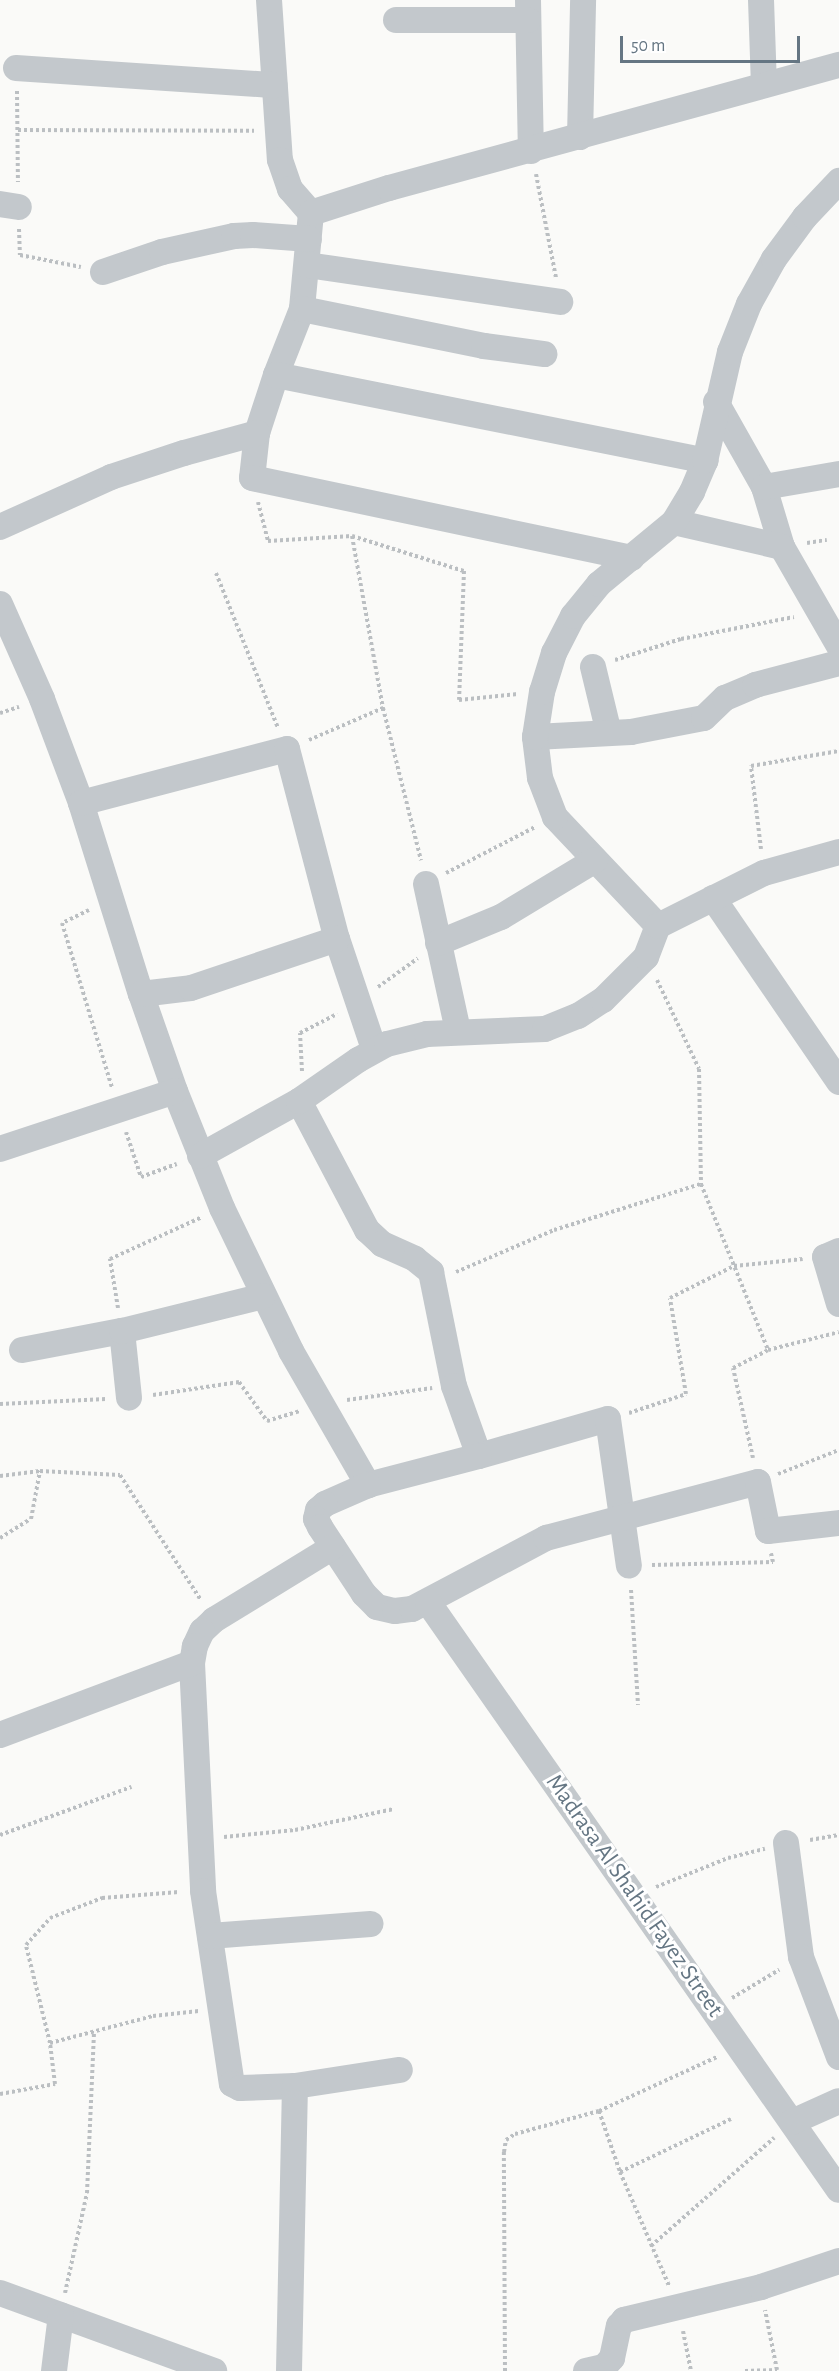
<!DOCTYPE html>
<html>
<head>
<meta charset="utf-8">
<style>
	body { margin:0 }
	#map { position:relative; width:839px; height:2371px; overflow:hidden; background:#fafaf8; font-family:"Alegreya Sans",sans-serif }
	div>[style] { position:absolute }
	.path>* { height:4px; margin-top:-2px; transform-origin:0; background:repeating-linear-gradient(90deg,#bbbfc2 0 3px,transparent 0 6px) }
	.minor>* { height:26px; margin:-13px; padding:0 13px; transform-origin:13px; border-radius:13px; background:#c3c8cc }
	span { translate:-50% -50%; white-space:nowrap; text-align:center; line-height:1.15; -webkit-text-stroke:6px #fff; paint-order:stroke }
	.street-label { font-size:24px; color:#657683 }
	.scale { position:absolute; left:620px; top:36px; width:180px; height:27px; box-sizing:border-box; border:3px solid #657683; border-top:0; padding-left:8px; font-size:18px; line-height:21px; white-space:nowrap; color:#657683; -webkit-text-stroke:4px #fff; paint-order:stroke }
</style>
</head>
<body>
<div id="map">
	<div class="path">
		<div style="left:17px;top:91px;width:91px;rotate:89.4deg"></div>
		<div style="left:18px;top:130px;width:236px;rotate:0.2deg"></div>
		<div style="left:536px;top:174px;width:106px;rotate:79.1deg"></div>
		<div style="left:19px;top:229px;width:26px;rotate:88deg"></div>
		<div style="left:20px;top:255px;width:62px;rotate:11.1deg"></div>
		<div style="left:258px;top:502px;width:40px;rotate:75.6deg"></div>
		<div style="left:268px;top:541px;width:84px;rotate:-3.4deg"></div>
		<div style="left:352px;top:536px;width:117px;rotate:17.4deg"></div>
		<div style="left:464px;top:571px;width:129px;rotate:92.2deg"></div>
		<div style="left:459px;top:700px;width:59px;rotate:-5.8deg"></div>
		<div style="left:352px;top:536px;width:175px;rotate:79.8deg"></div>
		<div style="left:383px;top:708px;width:157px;rotate:76deg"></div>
		<div style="left:807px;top:543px;width:20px;rotate:-9deg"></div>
		<div style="left:216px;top:573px;width:167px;rotate:68.2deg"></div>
		<div style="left:615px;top:660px;width:69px;rotate:-17.7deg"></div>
		<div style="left:681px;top:639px;width:115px;rotate:-11deg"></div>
		<div style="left:0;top:713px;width:20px;rotate:-18deg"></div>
		<div style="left:309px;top:740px;width:81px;rotate:-23.4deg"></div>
		<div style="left:761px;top:849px;width:84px;rotate:-96.9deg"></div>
		<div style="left:751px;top:766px;width:89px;rotate:-9.7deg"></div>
		<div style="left:446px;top:873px;width:100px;rotate:-27.3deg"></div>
		<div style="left:89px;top:910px;width:30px;rotate:154deg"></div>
		<div style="left:62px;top:923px;width:172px;rotate:73.1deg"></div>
		<div style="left:657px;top:980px;width:98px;rotate:64.7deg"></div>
		<div style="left:699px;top:1069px;width:115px;rotate:89deg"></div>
		<div style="left:701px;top:1184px;width:179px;rotate:68deg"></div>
		<div style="left:378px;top:987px;width:49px;rotate:-35.9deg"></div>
		<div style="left:302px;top:1071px;width:38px;rotate:-93deg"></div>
		<div style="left:300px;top:1033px;width:42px;rotate:-27.2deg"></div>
		<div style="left:126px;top:1132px;width:47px;rotate:71.6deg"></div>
		<div style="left:141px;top:1177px;width:38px;rotate:-20deg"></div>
		<div style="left:456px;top:1272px;width:107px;rotate:-23.2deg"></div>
		<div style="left:554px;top:1230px;width:154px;rotate:-17.4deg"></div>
		<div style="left:118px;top:1308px;width:50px;rotate:-99.3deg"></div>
		<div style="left:110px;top:1259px;width:101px;rotate:-24.5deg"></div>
		<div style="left:153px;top:1395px;width:87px;rotate:-8.6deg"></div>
		<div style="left:239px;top:1382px;width:48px;rotate:54.3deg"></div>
		<div style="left:267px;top:1421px;width:34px;rotate:-17deg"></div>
		<div style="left:347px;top:1400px;width:86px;rotate:-8deg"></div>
		<div style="left:0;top:1404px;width:106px;rotate:-2.7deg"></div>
		<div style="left:629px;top:1413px;width:60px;rotate:-18.4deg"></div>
		<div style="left:686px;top:1394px;width:97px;rotate:-99.5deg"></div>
		<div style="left:670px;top:1298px;width:72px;rotate:-26.6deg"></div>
		<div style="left:734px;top:1266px;width:69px;rotate:-5.8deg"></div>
		<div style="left:753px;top:1458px;width:92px;rotate:-102.5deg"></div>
		<div style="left:733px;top:1368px;width:39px;rotate:-27deg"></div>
		<div style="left:768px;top:1350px;width:73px;rotate:-14.2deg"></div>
		<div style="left:778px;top:1474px;width:66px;rotate:-21.5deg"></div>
		<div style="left:0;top:1476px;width:40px;rotate:-7.1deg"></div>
		<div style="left:40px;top:1471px;width:80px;rotate:2.9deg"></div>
		<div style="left:120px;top:1475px;width:149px;rotate:57.1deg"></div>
		<div style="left:0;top:1538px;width:36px;rotate:-32deg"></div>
		<div style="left:31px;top:1519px;width:49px;rotate:-79.4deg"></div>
		<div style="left:652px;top:1565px;width:121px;rotate:-1.4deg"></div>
		<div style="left:773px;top:1562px;width:9px;rotate:-103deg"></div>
		<div style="left:631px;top:1590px;width:115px;rotate:86.5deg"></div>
		<div style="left:0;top:1835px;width:140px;rotate:-20.1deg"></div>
		<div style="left:224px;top:1837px;width:71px;rotate:-5.6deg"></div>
		<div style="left:295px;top:1830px;width:101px;rotate:-12deg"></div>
		<div style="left:810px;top:1840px;width:29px;rotate:-10deg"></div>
		<div style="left:656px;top:1887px;width:78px;rotate:-21.9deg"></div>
		<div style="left:728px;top:1858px;width:38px;rotate:-14deg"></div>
		<div style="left:732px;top:1998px;width:55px;rotate:-30.8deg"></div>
		<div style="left:50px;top:2043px;width:106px;rotate:-14.7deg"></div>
		<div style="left:153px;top:2016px;width:46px;rotate:-6.2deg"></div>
		<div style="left:0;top:2094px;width:56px;rotate:-10.3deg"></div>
		<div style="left:55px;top:2084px;width:41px;rotate:-97deg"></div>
		<div style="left:50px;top:2043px;width:101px;rotate:-103.8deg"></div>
		<div style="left:26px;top:1945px;width:36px;rotate:-48deg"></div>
		<div style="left:50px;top:1918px;width:56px;rotate:-21deg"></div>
		<div style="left:102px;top:1898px;width:77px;rotate:-4.5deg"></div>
		<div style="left:599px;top:2111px;width:65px;rotate:71deg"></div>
		<div style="left:620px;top:2172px;width:124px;rotate:66.7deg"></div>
		<div style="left:620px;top:2172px;width:123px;rotate:-25.5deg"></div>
		<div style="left:651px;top:2246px;width:164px;rotate:-41.3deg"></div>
		<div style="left:65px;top:2293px;width:102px;rotate:-77.6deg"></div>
		<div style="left:87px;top:2193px;width:161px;rotate:-87.5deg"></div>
		<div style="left:683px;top:2331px;width:41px;rotate:78.7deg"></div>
		<div style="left:505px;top:2371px;width:219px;rotate:-90.3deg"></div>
		<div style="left:504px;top:2152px;width:12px;rotate:-81deg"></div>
		<div style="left:506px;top:2140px;width:11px;rotate:-34deg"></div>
		<div style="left:515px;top:2134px;width:87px;rotate:-15.3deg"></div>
		<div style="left:599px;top:2111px;width:130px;rotate:-24.6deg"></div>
		<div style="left:745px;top:2371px;width:32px;rotate:-2deg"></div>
		<div style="left:777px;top:2370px;width:61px;rotate:-101.3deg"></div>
	</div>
	<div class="minor">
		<div style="left:269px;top:0;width:160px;rotate:86.1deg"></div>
		<div style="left:280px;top:160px;width:31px;rotate:71deg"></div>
		<div style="left:290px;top:189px;width:32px;rotate:49deg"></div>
		<div style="left:311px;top:213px;width:96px;rotate:95.4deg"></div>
		<div style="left:302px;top:309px;width:71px;rotate:111.5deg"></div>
		<div style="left:276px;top:375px;width:61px;rotate:108.1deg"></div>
		<div style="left:257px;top:433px;width:45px;rotate:96.3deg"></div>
		<div style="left:252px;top:478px;width:388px;rotate:11.9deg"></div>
		<div style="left:528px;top:0;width:151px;rotate:88.9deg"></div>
		<div style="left:761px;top:0;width:85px;rotate:88deg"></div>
		<div style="left:396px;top:20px;width:132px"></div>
		<div style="left:16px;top:68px;width:259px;rotate:3.8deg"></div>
		<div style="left:580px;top:137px;width:137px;rotate:-88.7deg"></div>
		<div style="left:0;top:204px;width:19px;rotate:9deg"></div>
		<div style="left:311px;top:213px;width:82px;rotate:-17.8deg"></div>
		<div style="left:389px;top:188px;width:467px;rotate:-15.3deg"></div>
		<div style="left:307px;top:265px;width:256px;rotate:8.3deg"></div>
		<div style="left:103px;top:272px;width:62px;rotate:-18.7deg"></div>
		<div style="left:162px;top:252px;width:74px;rotate:-12.5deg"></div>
		<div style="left:234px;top:236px;width:19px;rotate:-3deg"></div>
		<div style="left:253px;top:235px;width:56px;rotate:4.1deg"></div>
		<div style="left:302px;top:309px;width:186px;rotate:11.5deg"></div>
		<div style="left:484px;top:346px;width:61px;rotate:7.6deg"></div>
		<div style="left:276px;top:375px;width:438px;rotate:11.3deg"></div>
		<div style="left:716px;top:402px;width:98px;rotate:60.5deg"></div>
		<div style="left:764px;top:487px;width:63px;rotate:73.3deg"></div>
		<div style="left:782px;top:547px;width:114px;rotate:60.1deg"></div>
		<div style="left:764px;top:487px;width:76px;rotate:-9.8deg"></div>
		<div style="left:674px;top:522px;width:111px;rotate:13deg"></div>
		<div style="left:0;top:527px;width:122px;rotate:-24.2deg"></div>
		<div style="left:111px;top:477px;width:77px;rotate:-18.2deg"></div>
		<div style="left:184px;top:453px;width:76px;rotate:-15.3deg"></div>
		<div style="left:0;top:604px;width:104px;rotate:66.1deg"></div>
		<div style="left:42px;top:699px;width:111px;rotate:69.4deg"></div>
		<div style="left:81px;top:803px;width:200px;rotate:72.6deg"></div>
		<div style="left:141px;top:994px;width:103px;rotate:70.7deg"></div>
		<div style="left:175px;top:1091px;width:126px;rotate:68.1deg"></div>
		<div style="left:222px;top:1208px;width:159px;rotate:64.2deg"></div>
		<div style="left:291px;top:1351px;width:155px;rotate:60.1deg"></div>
		<div style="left:593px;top:667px;width:68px;rotate:76.4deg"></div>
		<div style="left:535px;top:737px;width:96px;rotate:-3deg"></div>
		<div style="left:631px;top:732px;width:74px;rotate:-10.9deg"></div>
		<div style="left:704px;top:718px;width:29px;rotate:-44deg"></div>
		<div style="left:725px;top:698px;width:33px;rotate:-23deg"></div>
		<div style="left:755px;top:685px;width:87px;rotate:-14.7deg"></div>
		<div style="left:81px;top:803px;width:213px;rotate:-14.7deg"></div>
		<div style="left:287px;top:749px;width:196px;rotate:75.3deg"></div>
		<div style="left:337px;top:939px;width:116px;rotate:71.4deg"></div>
		<div style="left:426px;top:884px;width:150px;rotate:77.7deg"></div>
		<div style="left:713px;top:898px;width:223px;rotate:55.6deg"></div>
		<div style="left:658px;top:926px;width:150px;rotate:-133.4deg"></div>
		<div style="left:555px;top:817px;width:42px;rotate:-111deg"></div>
		<div style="left:540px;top:778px;width:41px;rotate:-97deg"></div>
		<div style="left:535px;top:737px;width:46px;rotate:-81.2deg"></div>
		<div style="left:542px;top:692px;width:41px;rotate:-72.9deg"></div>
		<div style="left:554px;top:653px;width:42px;rotate:-62.8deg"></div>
		<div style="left:573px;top:616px;width:41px;rotate:-50.9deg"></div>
		<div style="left:599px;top:584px;width:97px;rotate:-39.6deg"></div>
		<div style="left:674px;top:522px;width:35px;rotate:-59deg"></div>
		<div style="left:692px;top:492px;width:34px;rotate:-67deg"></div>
		<div style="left:705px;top:461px;width:112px;rotate:-77.1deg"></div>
		<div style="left:730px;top:352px;width:52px;rotate:-68.4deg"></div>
		<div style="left:749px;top:304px;width:51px;rotate:-60.9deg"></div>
		<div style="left:774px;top:259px;width:52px;rotate:-53.6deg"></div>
		<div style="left:805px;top:217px;width:50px;rotate:-46.6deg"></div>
		<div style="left:438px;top:943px;width:68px;rotate:-22.4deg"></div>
		<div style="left:501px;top:917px;width:110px;rotate:-31.2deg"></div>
		<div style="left:141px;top:994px;width:50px;rotate:-6.8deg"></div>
		<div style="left:191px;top:988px;width:154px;rotate:-18.6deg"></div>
		<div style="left:299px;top:1101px;width:146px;rotate:62.2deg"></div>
		<div style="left:367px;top:1230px;width:21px;rotate:43deg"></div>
		<div style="left:382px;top:1244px;width:36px;rotate:24deg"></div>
		<div style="left:415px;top:1259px;width:21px;rotate:39deg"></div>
		<div style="left:431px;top:1272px;width:116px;rotate:78.6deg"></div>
		<div style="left:454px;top:1386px;width:74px;rotate:70.3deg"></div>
		<div style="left:479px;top:1456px;width:134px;rotate:-16deg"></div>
		<div style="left:608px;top:1419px;width:148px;rotate:81.9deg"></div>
		<div style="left:0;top:1149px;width:184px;rotate:-18.3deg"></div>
		<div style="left:200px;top:1156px;width:113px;rotate:-29.1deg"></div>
		<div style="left:299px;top:1101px;width:72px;rotate:-34.8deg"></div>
		<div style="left:358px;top:1060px;width:33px;rotate:-29deg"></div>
		<div style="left:387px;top:1044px;width:41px;rotate:-14deg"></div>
		<div style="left:427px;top:1034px;width:118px;rotate:-2.4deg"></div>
		<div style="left:545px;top:1029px;width:35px;rotate:-22deg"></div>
		<div style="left:578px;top:1016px;width:30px;rotate:-33deg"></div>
		<div style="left:603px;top:1000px;width:61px;rotate:-45deg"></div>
		<div style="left:646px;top:957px;width:33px;rotate:-69deg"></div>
		<div style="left:658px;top:926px;width:119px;rotate:-26.6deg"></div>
		<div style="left:764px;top:873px;width:78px;rotate:-15.6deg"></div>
		<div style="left:839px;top:1251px;width:15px;rotate:157deg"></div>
		<div style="left:825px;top:1257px;width:49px;rotate:73.4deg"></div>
		<div style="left:122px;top:1331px;width:67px;rotate:84deg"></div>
		<div style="left:22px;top:1350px;width:102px;rotate:-10.8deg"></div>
		<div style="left:122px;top:1331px;width:145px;rotate:-13.9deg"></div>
		<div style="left:479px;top:1456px;width:115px;rotate:165.4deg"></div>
		<div style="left:368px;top:1485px;width:47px;rotate:156.2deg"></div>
		<div style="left:325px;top:1504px;width:9px;rotate:139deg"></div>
		<div style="left:318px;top:1510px;width:9px;rotate:103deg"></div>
		<div style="left:316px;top:1519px;width:9px;rotate:63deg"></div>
		<div style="left:320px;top:1527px;width:80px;rotate:56.7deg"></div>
		<div style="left:364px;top:1594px;width:18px;rotate:45deg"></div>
		<div style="left:377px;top:1607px;width:18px;rotate:13deg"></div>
		<div style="left:395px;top:1611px;width:17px;rotate:-7deg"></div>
		<div style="left:412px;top:1609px;width:152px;rotate:-27.9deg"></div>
		<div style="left:546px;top:1538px;width:219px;rotate:-14.8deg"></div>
		<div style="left:758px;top:1482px;width:50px;rotate:78.5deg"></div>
		<div style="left:768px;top:1531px;width:71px;rotate:-6.4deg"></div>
		<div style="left:333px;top:1547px;width:140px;rotate:148.5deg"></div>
		<div style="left:214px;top:1620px;width:16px;rotate:137deg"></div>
		<div style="left:202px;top:1631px;width:17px;rotate:115deg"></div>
		<div style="left:195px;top:1646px;width:17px;rotate:100deg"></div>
		<div style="left:192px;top:1663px;width:228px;rotate:87.2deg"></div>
		<div style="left:203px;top:1891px;width:195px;rotate:81.5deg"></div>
		<div style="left:232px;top:2084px;width:9px;rotate:27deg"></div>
		<div style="left:240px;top:2088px;width:55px;rotate:-2.1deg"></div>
		<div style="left:295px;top:2086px;width:106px;rotate:-8.7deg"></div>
		<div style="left:428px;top:1602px;width:717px;rotate:55.05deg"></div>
		<div style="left:0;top:1735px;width:205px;rotate:-20.6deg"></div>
		<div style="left:786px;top:1843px;width:115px;rotate:82.5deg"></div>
		<div style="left:801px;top:1957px;width:107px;rotate:69.2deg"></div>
		<div style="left:210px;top:1936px;width:161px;rotate:-4.3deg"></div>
		<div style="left:792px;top:2122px;width:51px;rotate:-24.1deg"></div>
		<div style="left:0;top:2293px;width:228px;rotate:20deg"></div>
		<div style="left:54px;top:2371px;width:56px;rotate:-82.9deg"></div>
		<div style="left:289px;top:2371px;width:285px;rotate:-88.8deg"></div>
		<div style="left:586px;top:2371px;width:18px;rotate:-13deg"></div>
		<div style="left:604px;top:2367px;width:12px;rotate:-48deg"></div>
		<div style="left:612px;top:2358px;width:33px;rotate:-78deg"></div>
		<div style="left:619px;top:2326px;width:8px;rotate:-50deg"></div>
		<div style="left:624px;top:2320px;width:141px;rotate:-13.5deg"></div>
		<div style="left:761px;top:2287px;width:82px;rotate:-18.4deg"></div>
	</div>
	<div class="street-label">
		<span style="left:634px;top:1896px;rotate:55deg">Madrasa Al Shahid Fayez Street</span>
	</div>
	<div class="scale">50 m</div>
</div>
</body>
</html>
